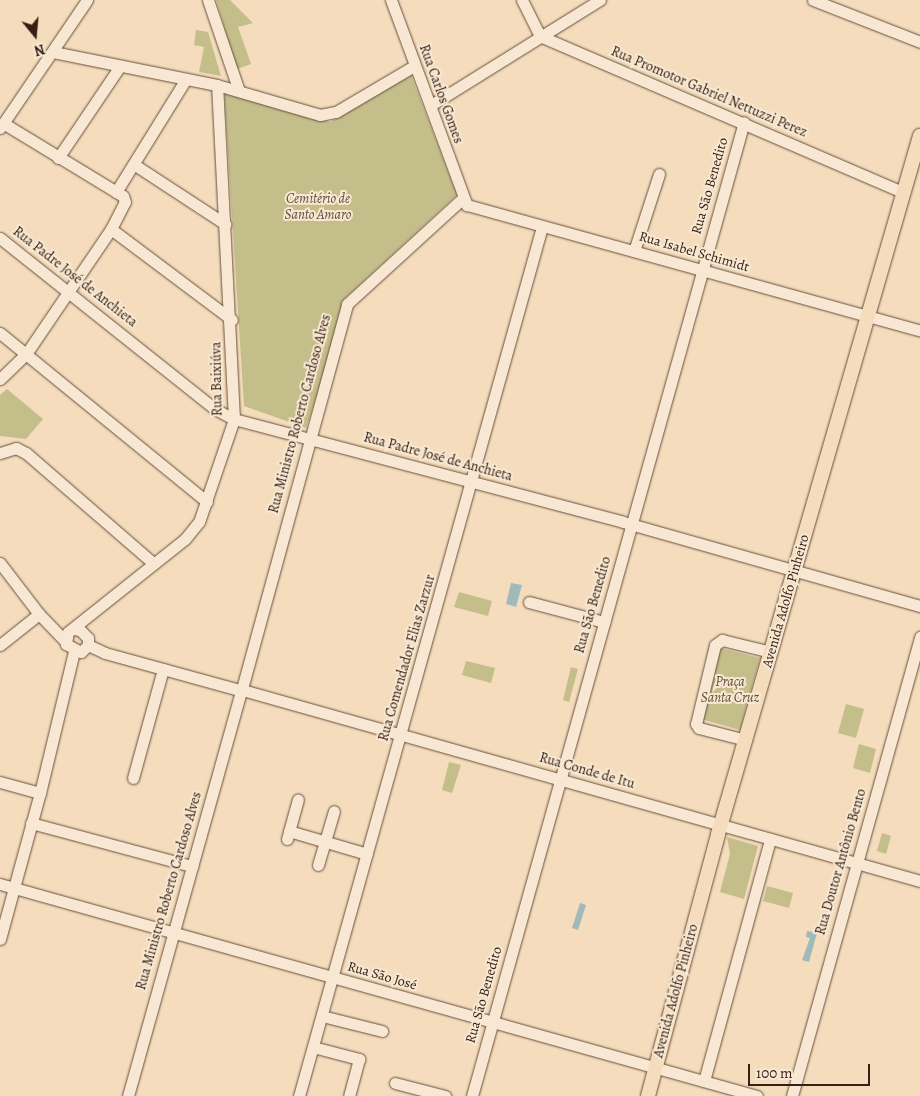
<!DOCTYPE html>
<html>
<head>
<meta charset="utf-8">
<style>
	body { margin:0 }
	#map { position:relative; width:920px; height:1096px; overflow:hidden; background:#f5dcbc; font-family:Alegreya,serif }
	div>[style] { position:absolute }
	.green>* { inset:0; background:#c4be8b }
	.water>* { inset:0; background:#9fbab9 }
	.roads { filter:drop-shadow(0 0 1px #654f3d) drop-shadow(0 0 1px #654f3d) }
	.minor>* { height:11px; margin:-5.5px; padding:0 5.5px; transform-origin:5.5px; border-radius:5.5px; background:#f8e8d3 }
	.major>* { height:14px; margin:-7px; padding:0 7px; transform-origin:7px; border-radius:7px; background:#f5dcbc }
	span { translate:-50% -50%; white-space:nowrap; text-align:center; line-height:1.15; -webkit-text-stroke:4px #f8e8d3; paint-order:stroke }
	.street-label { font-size:14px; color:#352013 }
	.park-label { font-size:14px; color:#604f37; font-style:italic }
	.north { position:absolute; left:10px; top:10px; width:50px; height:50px; -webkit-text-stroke:4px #f8e8d3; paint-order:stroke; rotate:163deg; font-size:14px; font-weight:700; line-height:20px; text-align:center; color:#352013 }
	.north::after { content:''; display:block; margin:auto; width:18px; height:22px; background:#352013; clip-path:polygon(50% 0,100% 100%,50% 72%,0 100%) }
	.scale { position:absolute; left:748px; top:1064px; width:122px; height:22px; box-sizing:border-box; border:2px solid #352013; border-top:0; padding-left:6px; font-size:15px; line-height:18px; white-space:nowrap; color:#352013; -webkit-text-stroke:4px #f8e8d3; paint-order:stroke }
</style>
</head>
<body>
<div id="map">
	<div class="green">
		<div style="clip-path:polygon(216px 0,230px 0,253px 23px,238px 27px,251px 64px,237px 69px)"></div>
		<div style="clip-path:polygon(196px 30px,208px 32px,221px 76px,199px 72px,204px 47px,194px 45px)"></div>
		<div style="clip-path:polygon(411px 75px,457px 195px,344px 299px,328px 363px,306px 428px,244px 406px,224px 91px,330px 122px)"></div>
		<div style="clip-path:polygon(7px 389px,43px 419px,26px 439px,0 436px,0 395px)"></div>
		<div style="clip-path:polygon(459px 592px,492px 601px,488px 616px,454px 607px)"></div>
		<div style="clip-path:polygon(721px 648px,760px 658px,740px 730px,701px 719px)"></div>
		<div style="clip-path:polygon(466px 661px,495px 668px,491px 683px,462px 675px)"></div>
		<div style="clip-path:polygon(571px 667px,578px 669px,569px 702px,563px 700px)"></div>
		<div style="clip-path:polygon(846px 704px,864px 709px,856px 738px,838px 733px)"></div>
		<div style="clip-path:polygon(859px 744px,876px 749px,870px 773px,853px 768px)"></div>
		<div style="clip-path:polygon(449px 762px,461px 765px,452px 793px,442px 790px)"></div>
		<div style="clip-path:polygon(882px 833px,891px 836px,886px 854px,877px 851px)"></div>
		<div style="clip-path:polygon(727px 837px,758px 846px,744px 899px,720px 892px,730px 854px)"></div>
		<div style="clip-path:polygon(767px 886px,793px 893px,789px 908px,763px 901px)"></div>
	</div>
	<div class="water">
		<div style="clip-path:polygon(511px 583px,522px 585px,516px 607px,506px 604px)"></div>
		<div style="clip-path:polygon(580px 903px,586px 905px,578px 930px,572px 928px)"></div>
		<div style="clip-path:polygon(807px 931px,817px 933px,809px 962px,802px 960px,810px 938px,806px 937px)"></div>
	</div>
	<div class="roads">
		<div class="minor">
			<div style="left:208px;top:0;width:96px;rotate:71.2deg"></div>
			<div style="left:391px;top:0;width:219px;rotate:69.7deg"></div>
			<div style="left:467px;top:205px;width:470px;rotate:15.5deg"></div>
			<div style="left:522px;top:0;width:40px;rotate:63.4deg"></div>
			<div style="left:540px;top:36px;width:396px;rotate:23.3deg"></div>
			<div style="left:813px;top:0;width:115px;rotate:21.4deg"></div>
			<div style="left:53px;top:52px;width:167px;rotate:11.4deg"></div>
			<div style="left:217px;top:85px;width:107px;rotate:16.2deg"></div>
			<div style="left:320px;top:115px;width:16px;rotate:-11deg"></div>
			<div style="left:336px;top:112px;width:91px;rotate:-30.5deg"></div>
			<div style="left:431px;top:105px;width:199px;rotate:-31.9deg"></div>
			<div style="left:0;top:128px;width:155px;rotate:-55.8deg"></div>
			<div style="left:58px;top:158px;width:111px;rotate:-56deg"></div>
			<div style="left:135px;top:165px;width:108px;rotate:33.2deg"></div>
			<div style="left:116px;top:192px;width:133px;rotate:-58.2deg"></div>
			<div style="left:111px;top:229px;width:151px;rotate:36.9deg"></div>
			<div style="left:0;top:238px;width:275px;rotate:38.5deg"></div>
			<div style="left:215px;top:409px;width:21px;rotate:28deg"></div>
			<div style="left:234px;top:419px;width:402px;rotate:14.8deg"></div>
			<div style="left:623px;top:522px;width:309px;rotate:15.8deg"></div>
			<div style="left:634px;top:251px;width:81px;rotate:-72deg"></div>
			<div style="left:0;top:333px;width:267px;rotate:39.2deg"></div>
			<div style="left:0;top:379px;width:36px;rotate:-44deg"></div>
			<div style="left:26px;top:354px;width:151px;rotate:-55.8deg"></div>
			<div style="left:111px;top:229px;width:30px;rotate:-63deg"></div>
			<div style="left:125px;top:202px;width:6px;rotate:-108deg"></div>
			<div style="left:123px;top:196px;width:140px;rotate:-148.7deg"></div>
			<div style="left:0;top:453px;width:17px;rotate:-17deg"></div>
			<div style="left:16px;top:448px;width:11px;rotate:27deg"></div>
			<div style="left:26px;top:453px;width:169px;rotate:40.9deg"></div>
			<div style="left:0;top:563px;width:64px;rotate:52.6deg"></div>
			<div style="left:39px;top:614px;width:37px;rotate:46deg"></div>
			<div style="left:529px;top:602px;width:78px;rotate:14.9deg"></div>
			<div style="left:73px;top:629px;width:7px;rotate:8deg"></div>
			<div style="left:80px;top:630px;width:11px;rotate:45deg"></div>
			<div style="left:88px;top:638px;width:7px;rotate:90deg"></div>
			<div style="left:88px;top:645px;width:10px;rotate:135deg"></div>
			<div style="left:81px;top:652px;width:17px;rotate:-152deg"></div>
			<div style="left:66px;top:644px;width:12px;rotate:-81deg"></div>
			<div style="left:68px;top:632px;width:149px;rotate:-38.5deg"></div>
			<div style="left:185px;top:539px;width:22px;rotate:-51deg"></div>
			<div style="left:199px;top:522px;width:109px;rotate:-71.2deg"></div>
			<div style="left:234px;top:419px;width:334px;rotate:-92.9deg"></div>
			<div style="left:0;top:645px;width:50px;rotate:-38.5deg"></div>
			<div style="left:88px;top:645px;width:19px;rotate:25deg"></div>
			<div style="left:105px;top:653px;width:136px;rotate:15.4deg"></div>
			<div style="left:243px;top:685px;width:395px;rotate:-74.7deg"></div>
			<div style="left:347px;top:304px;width:157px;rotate:-42.4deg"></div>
			<div style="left:246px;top:691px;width:700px;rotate:15.74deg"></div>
			<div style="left:746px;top:740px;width:49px;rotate:-165.7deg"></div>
			<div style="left:699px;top:728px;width:5px;rotate:-127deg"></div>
			<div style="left:696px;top:724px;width:81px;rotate:-76.5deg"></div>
			<div style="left:715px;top:645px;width:9px;rotate:-36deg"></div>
			<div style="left:722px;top:640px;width:50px;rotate:13.8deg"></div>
			<div style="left:133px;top:778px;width:113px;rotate:-74.6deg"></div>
			<div style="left:0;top:782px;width:41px;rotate:15.4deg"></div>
			<div style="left:31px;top:823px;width:167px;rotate:15deg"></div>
			<div style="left:289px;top:831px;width:81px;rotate:16.4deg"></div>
			<div style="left:287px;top:839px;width:41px;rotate:-74.6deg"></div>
			<div style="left:318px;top:865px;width:56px;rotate:-73.5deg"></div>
			<div style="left:0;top:884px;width:786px;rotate:15.65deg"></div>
			<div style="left:0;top:939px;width:151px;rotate:-74.7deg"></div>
			<div style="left:40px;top:793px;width:146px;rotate:-76.5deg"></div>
			<div style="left:322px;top:1016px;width:62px;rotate:14deg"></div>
			<div style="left:313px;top:1047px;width:48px;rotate:14.6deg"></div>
			<div style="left:359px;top:1059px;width:38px;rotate:105deg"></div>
			<div style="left:704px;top:1081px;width:251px;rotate:-74.7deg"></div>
			<div style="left:395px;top:1083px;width:52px;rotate:14.6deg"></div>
			<div style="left:128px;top:1096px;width:416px;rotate:-74.4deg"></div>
			<div style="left:299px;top:1096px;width:902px;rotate:-74.38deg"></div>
			<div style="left:472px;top:1096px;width:1011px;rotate:-74.4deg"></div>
			<div style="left:792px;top:1096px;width:477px;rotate:-74.4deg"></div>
		</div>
		<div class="major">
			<div style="left:648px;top:1096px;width:271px;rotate:-75deg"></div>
			<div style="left:718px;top:834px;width:727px;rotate:-73.86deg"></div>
		</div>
	</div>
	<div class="street-label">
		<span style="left:709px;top:92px;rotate:23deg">Rua Promotor Gabriel Nettuzzi Perez</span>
		<span style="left:441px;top:94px;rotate:70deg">Rua Carlos Gomes</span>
		<span style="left:710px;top:186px;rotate:-74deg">Rua São Benedito</span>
		<span style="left:694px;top:252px;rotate:16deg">Rua Isabel Schimidt</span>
		<span style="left:75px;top:277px;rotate:38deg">Rua Padre José de Anchieta</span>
		<span style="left:217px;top:379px;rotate:-91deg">Rua Baixiúva</span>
		<span style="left:300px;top:414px;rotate:-75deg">Rua Ministro Roberto Cardoso Alves</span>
		<span style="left:438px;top:457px;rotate:15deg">Rua Padre José de Anchieta</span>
		<span style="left:786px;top:601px;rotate:-74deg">Avenida Adolfo Pinheiro</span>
		<span style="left:593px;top:605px;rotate:-74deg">Rua São Benedito</span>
		<span style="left:407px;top:658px;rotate:-74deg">Rua Comendador Elias Zarzur</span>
		<span style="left:587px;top:771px;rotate:16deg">Rua Conde de Itu</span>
		<span style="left:841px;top:862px;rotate:-74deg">Rua Doutor Antônio Bento</span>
		<span style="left:169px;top:891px;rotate:-74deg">Rua Ministro Roberto Cardoso Alves</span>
		<span style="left:382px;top:976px;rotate:16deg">Rua São José</span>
		<span style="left:676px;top:991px;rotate:-75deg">Avenida Adolfo Pinheiro</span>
		<span style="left:484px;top:995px;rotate:-74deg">Rua São Benedito</span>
	</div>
	<div class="park-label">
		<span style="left:318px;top:207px">Cemitério de<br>Santo Amaro</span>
		<span style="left:730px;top:690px">Praça<br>Santa Cruz</span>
	</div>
	<div class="north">N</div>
	<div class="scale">100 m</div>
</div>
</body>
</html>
